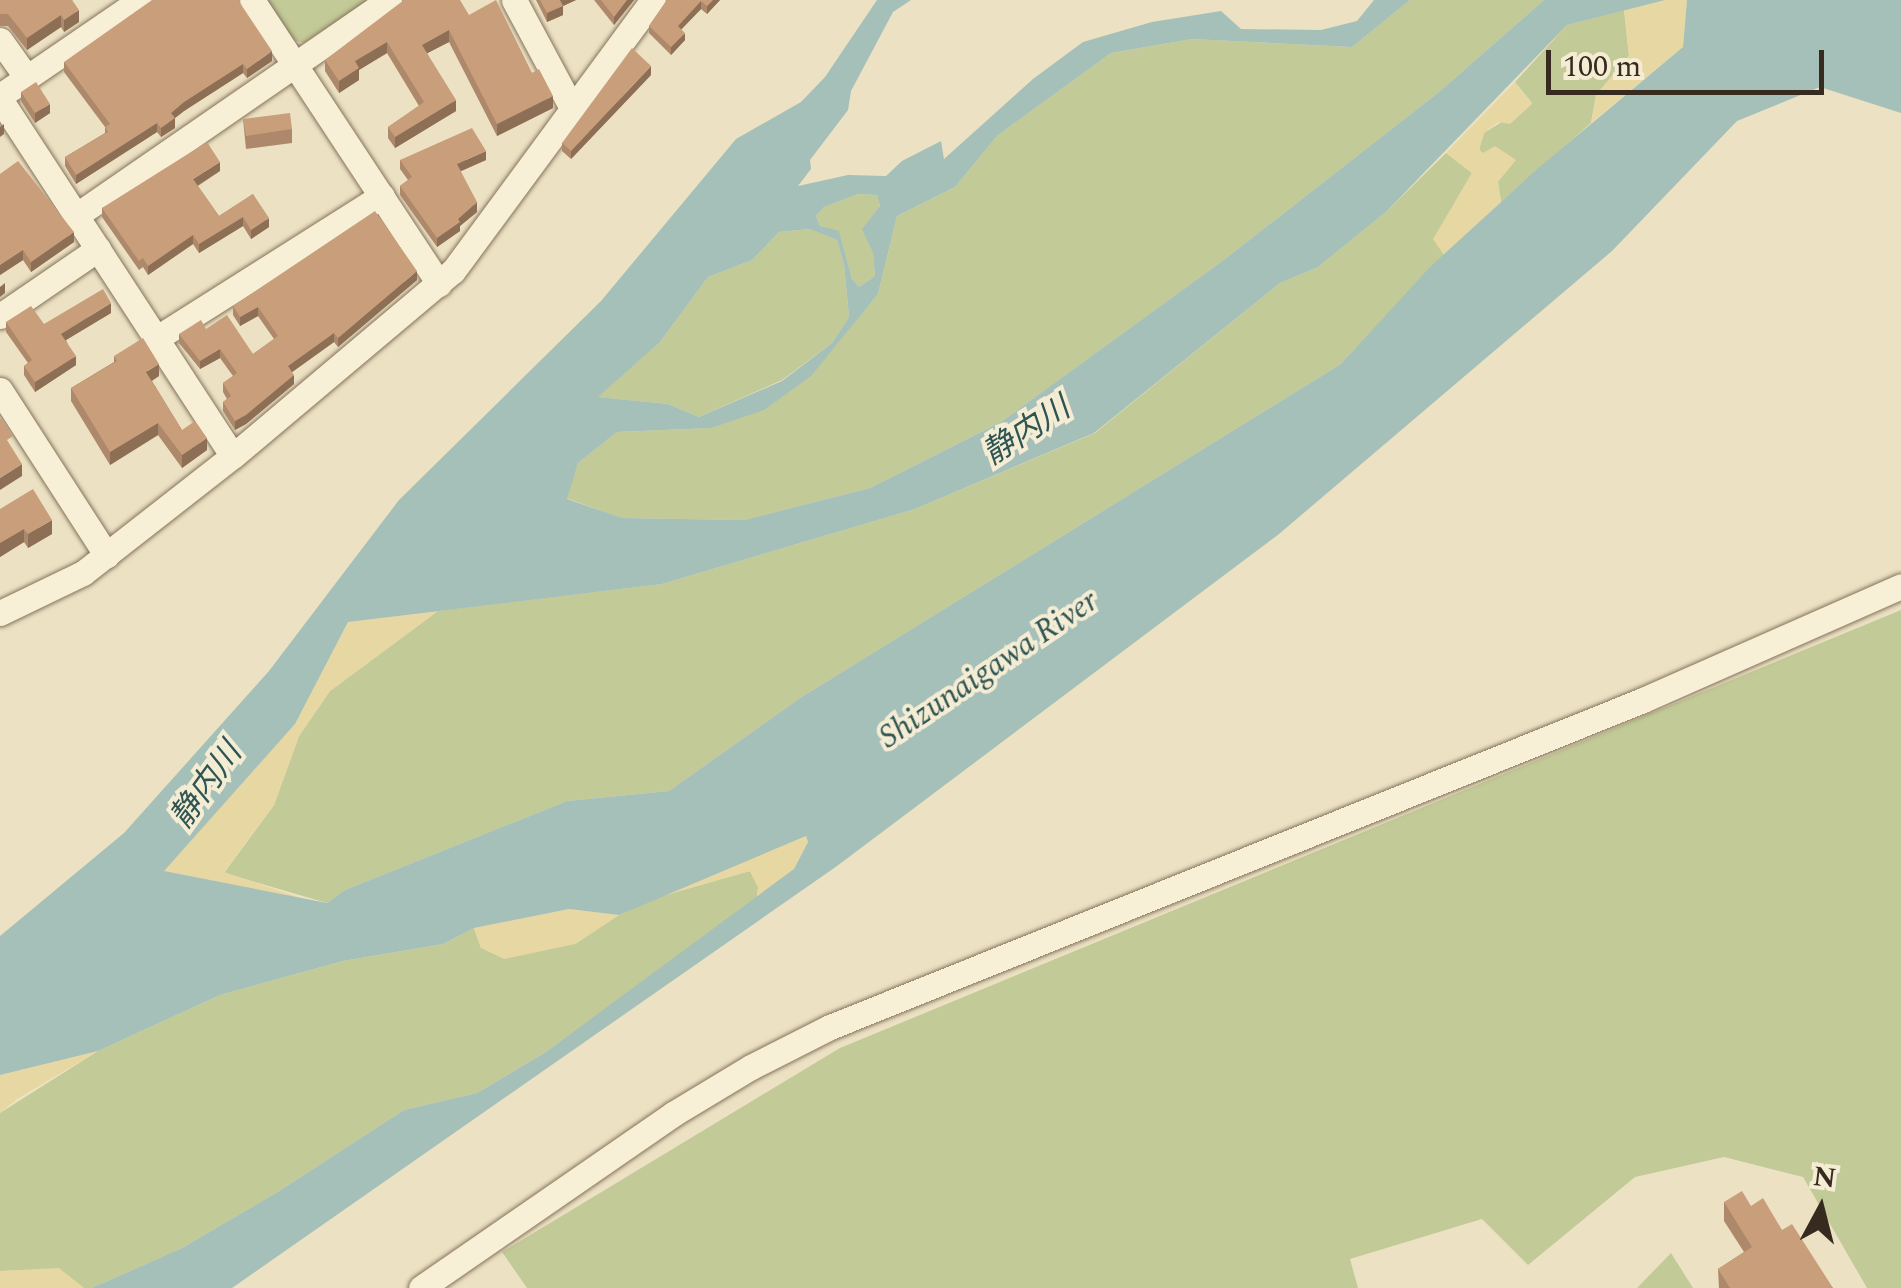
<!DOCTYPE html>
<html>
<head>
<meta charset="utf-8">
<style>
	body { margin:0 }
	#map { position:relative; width:1901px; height:1288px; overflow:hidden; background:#ece2c3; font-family:Spectral,"Noto Sans JP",serif }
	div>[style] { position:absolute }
	.green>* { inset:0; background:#c2ca98 }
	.sand>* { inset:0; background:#e7d7a2 }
	.water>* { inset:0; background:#a5bfb9 }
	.roads { filter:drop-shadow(0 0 2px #86735b) drop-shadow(0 0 2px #86735b) }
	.minor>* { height:25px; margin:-12.5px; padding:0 12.5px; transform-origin:12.5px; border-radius:12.5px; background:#f7efd6 }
	.wall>* { inset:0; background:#ad886a }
	.shaded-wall>* { inset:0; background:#8d6f56 }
	.building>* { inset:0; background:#c99e7b }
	span { translate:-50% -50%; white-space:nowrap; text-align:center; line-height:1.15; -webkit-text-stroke:8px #f4ecd3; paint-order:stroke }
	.water-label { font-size:32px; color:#2e5554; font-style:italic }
	.north { position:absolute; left:1771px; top:1158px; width:100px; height:100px; -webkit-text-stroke:8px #f4ecd3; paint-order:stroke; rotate:7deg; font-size:28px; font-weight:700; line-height:40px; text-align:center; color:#362b1e }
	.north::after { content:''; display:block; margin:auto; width:35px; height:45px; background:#362b1e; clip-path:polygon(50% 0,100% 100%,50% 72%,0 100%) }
	.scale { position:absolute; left:1546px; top:50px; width:278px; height:45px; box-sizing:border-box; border:5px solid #362b1e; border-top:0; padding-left:12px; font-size:30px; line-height:35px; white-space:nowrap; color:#362b1e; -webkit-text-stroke:8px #f4ecd3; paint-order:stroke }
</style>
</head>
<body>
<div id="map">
	<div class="green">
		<div style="clip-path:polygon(267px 0,368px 0,304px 43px,293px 40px)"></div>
		<div style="clip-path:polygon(1410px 0,1544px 0,1439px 92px,1225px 259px,1001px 422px,870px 488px,744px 520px,621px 518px,566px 498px,578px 463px,617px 432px,711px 428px,810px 376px,878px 294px,897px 216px,955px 187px,998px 135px,1111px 53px,1192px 39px,1352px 47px)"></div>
		<div style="clip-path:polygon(1624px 10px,1629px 56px,1596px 95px,1591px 123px,1501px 202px,1498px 182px,1479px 150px,1484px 133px,1532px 103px,1515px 82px,1567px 25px)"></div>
		<div style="clip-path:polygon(1446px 153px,1472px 173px,1434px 239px,1444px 255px,1341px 364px,800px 698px,669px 791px,567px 801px,345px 890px,327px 903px,224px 873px,274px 805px,299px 736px,330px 691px,438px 611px,662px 584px,915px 509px,1095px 433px,1280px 283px,1318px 267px,1387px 211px)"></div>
		<div style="clip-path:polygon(858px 194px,877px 195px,880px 206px,863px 229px,873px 253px,875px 276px,859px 287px,852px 279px,839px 232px,820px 226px,816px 216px,824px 207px)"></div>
		<div style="clip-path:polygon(811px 229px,837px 240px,844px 264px,849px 317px,832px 343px,782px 380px,699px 417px,668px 404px,597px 397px,660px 342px,708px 277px,752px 260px,779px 232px)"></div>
		<div style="clip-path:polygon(1901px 610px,1901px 1288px,1867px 1288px,1803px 1177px,1724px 1157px,1635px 1177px,1528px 1265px,1482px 1219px,1350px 1259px,1358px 1288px,527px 1288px,502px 1252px,840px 1048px)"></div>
		<div style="clip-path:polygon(750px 871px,758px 887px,757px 899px,546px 1052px,477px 1093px,404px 1110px,276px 1193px,182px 1248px,92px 1288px,84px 1288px,59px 1269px,0 1271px,0 1113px,98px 1051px,220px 995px,343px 961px,443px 944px,474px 928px,481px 948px,575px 944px,619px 915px,655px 898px)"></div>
		<div style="clip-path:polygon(1671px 1253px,1693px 1288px,1637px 1288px)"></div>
	</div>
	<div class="sand">
		<div style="clip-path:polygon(1665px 0,1687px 0,1683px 47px,1591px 123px,1596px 95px,1629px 56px,1624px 10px)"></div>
		<div style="clip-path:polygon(1515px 82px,1532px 104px,1510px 124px,1498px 122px,1484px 133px,1479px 149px,1483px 153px,1495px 146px,1516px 160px,1498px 182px,1501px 202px,1444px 255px,1433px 239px,1472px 173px,1446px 153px)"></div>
		<div style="clip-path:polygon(438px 611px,330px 691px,299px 736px,274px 805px,224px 872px,304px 899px,163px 871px,295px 724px,348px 622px)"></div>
		<div style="clip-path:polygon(806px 836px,808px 842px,794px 869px,757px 899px,758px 887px,750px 871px,655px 898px)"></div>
		<div style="clip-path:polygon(569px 909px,619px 915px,575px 944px,504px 959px,481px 948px,474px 928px)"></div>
		<div style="clip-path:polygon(98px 1051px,17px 1099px,0 1113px,0 1075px)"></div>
		<div style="clip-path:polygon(59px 1268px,84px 1288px,0 1288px,0 1271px)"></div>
	</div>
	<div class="water">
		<div style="clip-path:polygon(evenodd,877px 0,911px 0,893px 12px,851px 91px,848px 110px,810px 160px,811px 169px,798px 186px,848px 175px,886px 176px,902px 161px,941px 141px,944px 159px,1033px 79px,1083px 42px,1152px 22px,1221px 11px,1241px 29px,1321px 30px,1357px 21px,1374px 0,1410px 0,1352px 47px,1192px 39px,1111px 53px,998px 135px,955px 187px,897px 216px,878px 294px,811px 376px,764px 410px,711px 428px,617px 432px,578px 463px,567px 499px,622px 518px,744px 520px,870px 488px,1001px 422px,1225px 259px,1439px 92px,1544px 0,1665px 0,1567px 25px,1387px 211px,1318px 267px,1280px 283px,1094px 433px,915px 509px,662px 584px,348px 622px,295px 724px,164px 871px,327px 903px,345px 890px,567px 801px,669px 791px,800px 698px,1341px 364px,1430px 267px,1536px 170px,1683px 47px,1687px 0,1901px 0,1901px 113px,1820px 87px,1737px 121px,1612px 251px,1279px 534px,837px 866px,232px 1288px,92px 1288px,182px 1248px,276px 1193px,404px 1110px,477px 1093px,546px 1052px,794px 869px,808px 842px,806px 836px,619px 915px,569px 909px,474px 928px,443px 944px,343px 961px,220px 995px,98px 1051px,0 1075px,0 936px,124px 833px,269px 671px,399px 500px,601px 301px,736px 139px,801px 102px,825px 77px,877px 0,858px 194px,877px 195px,880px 206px,862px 229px,873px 253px,875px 276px,859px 287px,852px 279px,839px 231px,820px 226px,816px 216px,824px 207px,858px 194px,877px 0,810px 229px,837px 240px,844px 264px,849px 317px,832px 343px,782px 381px,699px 417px,668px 404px,598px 397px,660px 342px,708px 277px,752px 260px,779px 232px,810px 229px)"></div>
	</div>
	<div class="roads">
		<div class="minor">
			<div style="left:252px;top:0;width:340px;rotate:56.6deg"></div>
			<div style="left:514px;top:0;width:123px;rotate:61.8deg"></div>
			<div style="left:0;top:40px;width:47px;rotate:54.6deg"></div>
			<div style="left:0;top:96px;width:170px;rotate:-34.4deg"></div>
			<div style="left:0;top:99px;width:426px;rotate:56.9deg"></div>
			<div style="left:233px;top:456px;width:287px;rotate:-40.1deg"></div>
			<div style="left:453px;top:271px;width:337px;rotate:-53.6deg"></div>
			<div style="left:77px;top:215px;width:379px;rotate:-34.6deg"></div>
			<div style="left:0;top:316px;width:119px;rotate:-34.4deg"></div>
			<div style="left:157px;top:338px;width:266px;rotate:-32.3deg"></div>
			<div style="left:0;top:390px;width:197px;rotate:57.2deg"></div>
			<div style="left:0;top:613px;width:92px;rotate:-25.7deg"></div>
			<div style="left:83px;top:573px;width:190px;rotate:-38deg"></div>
			<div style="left:421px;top:1288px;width:306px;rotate:-34.6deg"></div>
			<div style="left:673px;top:1114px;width:91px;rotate:-31.1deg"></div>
			<div style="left:751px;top:1067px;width:89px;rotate:-26.9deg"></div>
			<div style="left:830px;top:1027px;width:876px;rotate:-21.91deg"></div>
			<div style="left:1643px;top:700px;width:282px;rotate:-23.8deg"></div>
		</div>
	</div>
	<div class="wall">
		<div style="clip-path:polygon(0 0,72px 0,79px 22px,64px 32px,61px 27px,27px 50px,8px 26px,0 26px)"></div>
		<div style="clip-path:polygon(536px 0,576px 0,563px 6px,563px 15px,547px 22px)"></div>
		<div style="clip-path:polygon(594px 0,634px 0,614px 25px)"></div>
		<div style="clip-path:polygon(667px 0,720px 0,707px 14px,701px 9px,681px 29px,685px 40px,671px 55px,649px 33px,649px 26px)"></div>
		<div style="clip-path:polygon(469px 15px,532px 73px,553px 108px,497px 136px,449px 42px,427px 53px,456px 111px,395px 148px,388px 138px,388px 127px,419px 106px,387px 53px,359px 70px,359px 80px,339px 93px,325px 71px,325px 60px)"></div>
		<div style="clip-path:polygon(272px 61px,247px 78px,243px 73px,184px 111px,175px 118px,175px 128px,161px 137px,157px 132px,76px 184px,65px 166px,65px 157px,105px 133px,105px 127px,64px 72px,64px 62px)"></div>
		<div style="clip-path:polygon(651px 75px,571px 159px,562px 151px,562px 143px)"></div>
		<div style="clip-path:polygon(21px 92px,50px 113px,35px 123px,21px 101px)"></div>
		<div style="clip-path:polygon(243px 119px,292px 129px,292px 143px,246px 149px)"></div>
		<div style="clip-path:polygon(400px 160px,486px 160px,460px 171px,477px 212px,460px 226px,460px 231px,437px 247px,400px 195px,400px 186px,408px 180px,400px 169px)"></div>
		<div style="clip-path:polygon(220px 171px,198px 186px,219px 216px,253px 194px,269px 227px,251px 239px,243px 226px,199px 253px,193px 244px,148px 275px,143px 267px,139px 270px,102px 217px,102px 208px)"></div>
		<div style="clip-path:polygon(0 174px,74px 242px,31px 272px,23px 260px,0 275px)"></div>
		<div style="clip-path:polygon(417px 280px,338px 347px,334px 342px,292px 372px,294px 384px,246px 424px,235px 430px,223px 411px,223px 402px,227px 399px,223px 392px,223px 383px,233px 376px,220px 358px,200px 369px,179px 343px,179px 334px,206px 329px,253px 354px,274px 339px,258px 316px,240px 326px,233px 315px,233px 306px)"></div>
		<div style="clip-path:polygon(111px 313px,66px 340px,76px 365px,35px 392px,24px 375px,24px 366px,28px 363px,6px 332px,6px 322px,44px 324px)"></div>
		<div style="clip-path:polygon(114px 356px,159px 376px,152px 381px,182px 430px,207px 450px,182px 468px,158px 435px,110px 465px,71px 401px,71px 388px,114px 362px)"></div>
		<div style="clip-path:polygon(0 509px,52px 534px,28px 548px,24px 542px,0 557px)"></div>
		<div style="clip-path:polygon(1724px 1202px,1751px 1206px,1782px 1230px,1833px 1288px,1719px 1288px,1718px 1269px,1744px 1252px,1724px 1221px)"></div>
	</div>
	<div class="shaded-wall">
		<div style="clip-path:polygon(559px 0,576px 0,563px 6px,563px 15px,547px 22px,547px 13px)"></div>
		<div style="clip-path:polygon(627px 0,634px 0,614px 25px,614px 17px)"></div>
		<div style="clip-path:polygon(713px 0,720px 0,707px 14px,707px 6px)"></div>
		<div style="clip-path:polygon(701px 1px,701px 9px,678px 33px,678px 26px)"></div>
		<div style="clip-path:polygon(79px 10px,79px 22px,64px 32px,64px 20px)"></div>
		<div style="clip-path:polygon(61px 15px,61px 27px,27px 50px,27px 38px)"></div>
		<div style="clip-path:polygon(449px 30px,449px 42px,422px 56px,422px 45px)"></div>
		<div style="clip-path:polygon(685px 33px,685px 40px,671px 55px,671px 47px)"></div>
		<div style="clip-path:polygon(387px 42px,387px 53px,359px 70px,359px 80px,339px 93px,339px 81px,355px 61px)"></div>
		<div style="clip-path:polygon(272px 51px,272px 61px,247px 78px,247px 69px)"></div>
		<div style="clip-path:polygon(243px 64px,243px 73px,184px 111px,175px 118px,175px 128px,161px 137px,161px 128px,171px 113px,184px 102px)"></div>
		<div style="clip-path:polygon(651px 66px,651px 75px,571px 159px,571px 151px)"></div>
		<div style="clip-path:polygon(553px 96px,553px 108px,497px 136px,497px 124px)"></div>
		<div style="clip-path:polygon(456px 100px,456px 111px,395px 148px,395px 137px)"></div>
		<div style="clip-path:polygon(50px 104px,50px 113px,35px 123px,35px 113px)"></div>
		<div style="clip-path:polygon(157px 123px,157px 132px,76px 184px,76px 175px)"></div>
		<div style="clip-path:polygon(4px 124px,4px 134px,0 137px,0 127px)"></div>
		<div style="clip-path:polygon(486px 151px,486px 160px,457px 173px,457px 164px)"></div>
		<div style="clip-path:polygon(220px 162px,220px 171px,193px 188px,193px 179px)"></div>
		<div style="clip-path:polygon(477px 202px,477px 212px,460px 226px,460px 231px,437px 247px,437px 238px)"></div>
		<div style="clip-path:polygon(243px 217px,243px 226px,199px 253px,199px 244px)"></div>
		<div style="clip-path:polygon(269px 218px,269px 227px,251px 239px,251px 230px)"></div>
		<div style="clip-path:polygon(74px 232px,74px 242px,31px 272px,31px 262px)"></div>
		<div style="clip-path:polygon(193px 235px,193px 244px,148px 275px,148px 266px)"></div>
		<div style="clip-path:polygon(23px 250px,23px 260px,0 275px,0 265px)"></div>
		<div style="clip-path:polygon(417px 271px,417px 280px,338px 347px,338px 338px)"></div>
		<div style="clip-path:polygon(5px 283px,5px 293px,0 297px,0 287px)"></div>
		<div style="clip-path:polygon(111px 303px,111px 313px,61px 343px,61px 334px)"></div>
		<div style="clip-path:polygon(258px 307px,258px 316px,240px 326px,240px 317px)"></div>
		<div style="clip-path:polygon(334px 333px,334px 342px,288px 375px,288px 366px)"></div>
		<div style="clip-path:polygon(220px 349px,220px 358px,200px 369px,200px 361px)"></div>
		<div style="clip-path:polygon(76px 356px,76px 365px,35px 392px,35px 382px)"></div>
		<div style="clip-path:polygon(159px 364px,159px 376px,146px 384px,146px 372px)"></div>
		<div style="clip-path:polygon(294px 375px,294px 384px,246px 424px,235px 430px,235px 421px)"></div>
		<div style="clip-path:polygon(158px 423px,158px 435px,110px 465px,110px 452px)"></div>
		<div style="clip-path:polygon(207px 438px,207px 450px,182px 468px,182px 455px)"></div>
		<div style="clip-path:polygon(22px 464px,22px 476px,0 490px,0 478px)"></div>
		<div style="clip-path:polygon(52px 520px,52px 534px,28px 548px,28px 534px)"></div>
		<div style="clip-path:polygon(24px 529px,24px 542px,0 557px,0 543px)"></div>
	</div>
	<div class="building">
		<div style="clip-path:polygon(0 0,72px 0,79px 10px,64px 20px,61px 15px,27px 38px,8px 14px,0 14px)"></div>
		<div style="clip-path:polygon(152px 0,238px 0,272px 51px,247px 69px,243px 64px,184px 102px,171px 113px,175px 118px,161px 128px,157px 123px,76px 175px,65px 157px,108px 132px,105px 127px,110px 124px,64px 62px)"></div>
		<div style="clip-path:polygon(404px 0,460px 0,469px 15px,496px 0,532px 73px,539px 69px,553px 96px,497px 124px,449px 30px,422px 45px,456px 100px,395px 137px,388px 127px,424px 102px,387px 42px,355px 61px,359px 68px,339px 81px,325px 60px)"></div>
		<div style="clip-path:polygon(540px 0,560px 0,563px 6px,547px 13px)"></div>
		<div style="clip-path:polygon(601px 0,627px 0,614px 17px)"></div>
		<div style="clip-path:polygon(667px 0,713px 0,707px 6px,701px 1px,678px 26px,685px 33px,671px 47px,649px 26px)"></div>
		<div style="clip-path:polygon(632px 48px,651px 66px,571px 151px,562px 143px)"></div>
		<div style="clip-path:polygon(36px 82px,50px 104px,35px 113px,21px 92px)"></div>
		<div style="clip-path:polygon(290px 113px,292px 129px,246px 136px,243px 119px)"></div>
		<div style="clip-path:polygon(472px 128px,486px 151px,457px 164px,477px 202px,458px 219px,460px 222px,437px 238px,400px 186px,412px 177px,400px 160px)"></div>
		<div style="clip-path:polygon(207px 142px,220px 162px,193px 179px,219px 216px,253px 194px,269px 218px,251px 230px,243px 217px,199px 244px,193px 235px,148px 266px,143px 258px,139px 261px,102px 208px)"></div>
		<div style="clip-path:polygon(18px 161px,74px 232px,31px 262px,23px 250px,0 265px,0 174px)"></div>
		<div style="clip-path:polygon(375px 211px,417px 271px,338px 338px,334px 333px,288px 366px,294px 375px,246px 415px,235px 421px,223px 402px,231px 396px,223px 383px,237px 373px,220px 349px,200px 361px,179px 334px,201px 320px,206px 329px,227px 315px,253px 354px,278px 336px,258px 307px,240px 317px,233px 306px)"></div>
		<div style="clip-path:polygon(103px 289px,111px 303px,61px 334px,76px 356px,35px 382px,24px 366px,32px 360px,6px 322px,31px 306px,44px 324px)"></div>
		<div style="clip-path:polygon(143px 338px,159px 364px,146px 372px,182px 430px,195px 421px,207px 438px,182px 455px,158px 423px,110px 452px,71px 388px,117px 361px,114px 356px)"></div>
		<div style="clip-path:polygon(1px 418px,13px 436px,7px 440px,22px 464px,0 478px,0 419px)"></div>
		<div style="clip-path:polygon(33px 489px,52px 520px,28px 534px,24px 529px,0 543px,0 509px)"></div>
		<div style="clip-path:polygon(1742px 1191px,1751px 1206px,1763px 1198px,1782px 1230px,1792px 1224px,1833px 1288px,1730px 1288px,1718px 1269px,1752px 1247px,1724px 1202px)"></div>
	</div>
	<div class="water-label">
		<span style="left:1027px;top:432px;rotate:-33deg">静内川</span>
		<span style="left:989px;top:670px;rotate:-34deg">Shizunaigawa River</span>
		<span style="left:207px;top:786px;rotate:-54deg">静内川</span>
	</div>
	<div class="north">N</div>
	<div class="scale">100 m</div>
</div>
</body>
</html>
